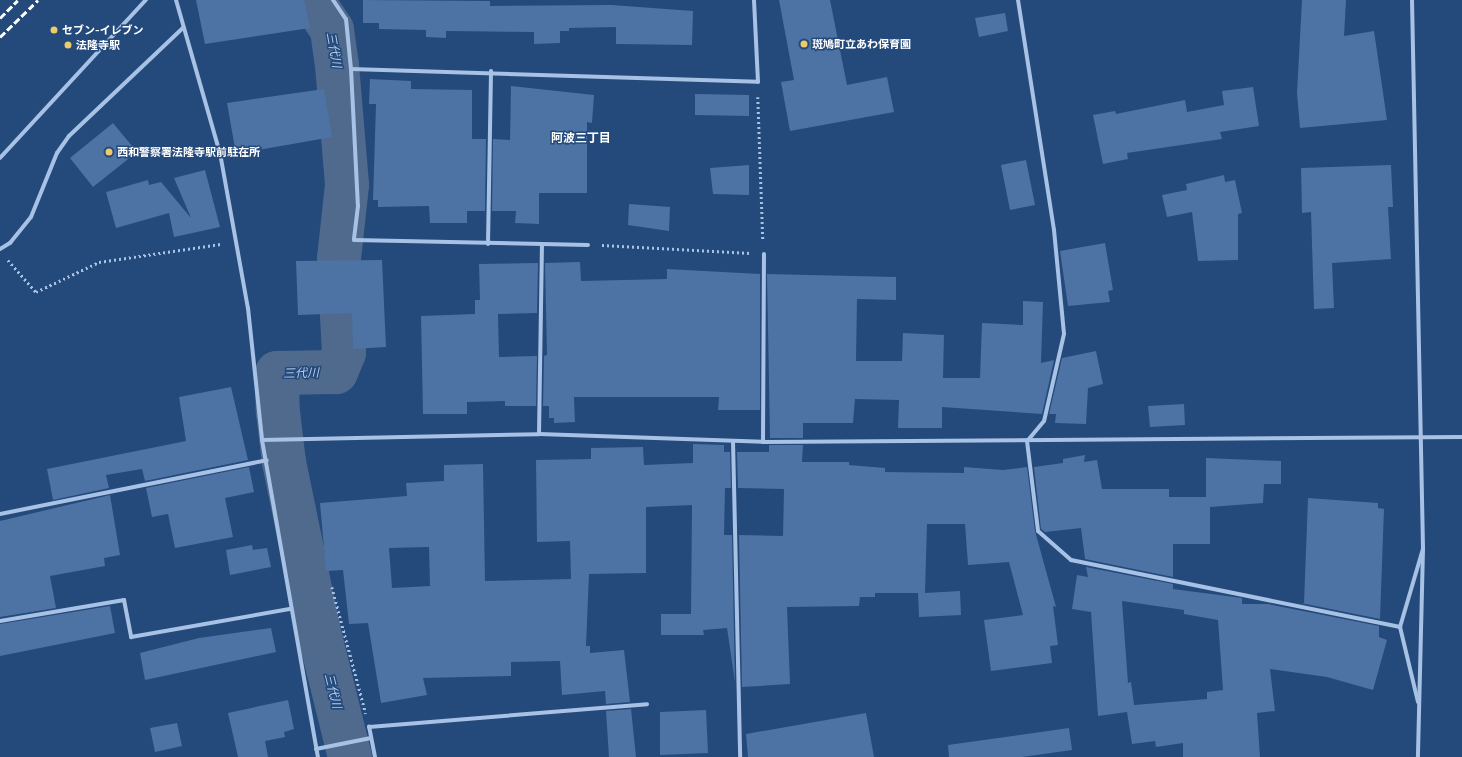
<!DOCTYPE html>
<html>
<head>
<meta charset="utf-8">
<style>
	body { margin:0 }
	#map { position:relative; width:1462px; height:757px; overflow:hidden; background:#24497b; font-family:Cabin,"Noto Sans JP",sans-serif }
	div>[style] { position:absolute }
	.river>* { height:44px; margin:-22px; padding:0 22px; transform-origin:22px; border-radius:22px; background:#506a8e }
	.building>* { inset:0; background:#4c73a3 }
	.path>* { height:2.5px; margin-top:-1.25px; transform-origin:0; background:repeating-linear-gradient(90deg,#a7c2e4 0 2px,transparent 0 5px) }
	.minor>* { height:4px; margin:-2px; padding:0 2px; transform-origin:2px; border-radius:2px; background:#a7c2e4 }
	.rail>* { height:3px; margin-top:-1.5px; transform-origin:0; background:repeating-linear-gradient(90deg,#fff 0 7px,transparent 0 10px) }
	.dots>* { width:11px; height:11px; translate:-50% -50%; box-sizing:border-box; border:2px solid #24497b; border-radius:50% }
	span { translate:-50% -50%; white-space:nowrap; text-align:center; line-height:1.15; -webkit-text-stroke:3px #24497b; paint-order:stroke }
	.poi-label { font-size:11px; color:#fff; font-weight:700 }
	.left { translate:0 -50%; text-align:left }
	.water-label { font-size:12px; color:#b2ccec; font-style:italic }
	.neighbourhood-label { font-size:12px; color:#fff; font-weight:700 }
</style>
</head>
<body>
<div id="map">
	<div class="river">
		<div style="left:312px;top:0;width:36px;rotate:56deg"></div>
		<div style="left:332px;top:30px;width:35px;rotate:82deg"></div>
		<div style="left:337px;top:65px;width:120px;rotate:85.2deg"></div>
		<div style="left:347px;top:185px;width:74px;rotate:96.2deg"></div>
		<div style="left:339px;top:259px;width:94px;rotate:87deg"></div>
		<div style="left:344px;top:353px;width:21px;rotate:113deg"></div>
		<div style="left:336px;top:372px;width:59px;rotate:179deg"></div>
		<div style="left:277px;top:373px;width:39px;rotate:89deg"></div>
		<div style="left:278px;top:412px;width:50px;rotate:83.2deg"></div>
		<div style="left:284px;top:462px;width:169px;rotate:78.4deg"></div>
		<div style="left:318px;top:628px;width:133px;rotate:76.1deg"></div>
	</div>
	<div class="building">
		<div style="clip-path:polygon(196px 0,304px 0,310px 28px,205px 44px)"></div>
		<div style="clip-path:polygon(363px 0,490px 1px,490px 6px,612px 5px,693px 11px,692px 45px,616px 44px,616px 27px,569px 28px,569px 31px,560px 31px,560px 43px,534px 44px,534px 32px,446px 31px,446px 38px,426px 37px,426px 30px,379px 29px,379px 23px,363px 23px)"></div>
		<div style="clip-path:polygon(779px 0,830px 0,847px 85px,887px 77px,894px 112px,790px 131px,781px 82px,794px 80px)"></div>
		<div style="clip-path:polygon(1302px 0,1346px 0,1344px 36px,1374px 31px,1387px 120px,1300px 128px,1297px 93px)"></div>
		<div style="clip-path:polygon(1005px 13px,1008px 31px,979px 37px,975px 18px)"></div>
		<div style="clip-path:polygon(370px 79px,411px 81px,411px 89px,472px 90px,472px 139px,486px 139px,485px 211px,467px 211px,467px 223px,430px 223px,429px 206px,378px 207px,378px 200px,373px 200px,376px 104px,369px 104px)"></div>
		<div style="clip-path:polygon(511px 86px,594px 95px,592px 123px,587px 122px,587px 193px,539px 193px,539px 224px,515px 223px,516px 211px,492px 211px,493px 139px,510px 140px)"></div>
		<div style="clip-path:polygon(1253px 87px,1259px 126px,1220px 132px,1222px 139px,1127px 153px,1128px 159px,1103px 164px,1093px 115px,1115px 111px,1116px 114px,1185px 100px,1187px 112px,1224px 105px,1222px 91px)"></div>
		<div style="clip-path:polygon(324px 89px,332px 137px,236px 154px,227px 103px)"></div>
		<div style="clip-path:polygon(695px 94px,749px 95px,749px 116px,695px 115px)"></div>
		<div style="clip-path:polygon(113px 123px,137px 152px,93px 187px,70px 158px)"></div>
		<div style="clip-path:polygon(1026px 160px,1035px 205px,1010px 210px,1001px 165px)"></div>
		<div style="clip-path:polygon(749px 165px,749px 195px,713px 194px,710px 168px)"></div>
		<div style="clip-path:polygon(1391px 165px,1393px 207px,1388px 207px,1391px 259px,1332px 263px,1334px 308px,1314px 309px,1311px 212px,1302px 213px,1301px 168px)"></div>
		<div style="clip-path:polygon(205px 170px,220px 227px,174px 237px,169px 213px,116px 228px,106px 192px,148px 180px,149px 185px,161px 182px,191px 218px,174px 178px)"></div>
		<div style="clip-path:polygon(1224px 175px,1225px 182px,1235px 180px,1242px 213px,1238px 214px,1238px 260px,1198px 261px,1192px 212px,1167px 217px,1162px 195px,1187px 190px,1186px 184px)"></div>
		<div style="clip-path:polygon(629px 204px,670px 207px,669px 231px,628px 225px)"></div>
		<div style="clip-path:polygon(1105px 243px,1113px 290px,1108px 291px,1110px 302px,1068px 306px,1060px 251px)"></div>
		<div style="clip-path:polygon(382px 260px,386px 347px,353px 349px,352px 313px,298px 315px,296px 261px)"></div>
		<div style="clip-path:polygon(580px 262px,581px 281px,667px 279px,667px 269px,760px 274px,760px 410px,718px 410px,719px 397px,574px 397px,575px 422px,554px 423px,554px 418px,549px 418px,549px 406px,543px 406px,544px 356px,547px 355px,545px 263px)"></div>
		<div style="clip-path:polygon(538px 263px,537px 313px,498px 314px,499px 357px,537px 356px,536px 406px,505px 406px,505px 401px,467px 402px,467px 414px,423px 414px,421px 316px,475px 314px,475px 300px,480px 300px,479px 264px)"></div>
		<div style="clip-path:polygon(767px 274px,896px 277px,896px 300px,857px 299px,856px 361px,902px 361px,903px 333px,944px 335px,943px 378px,980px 378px,982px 323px,1023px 325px,1023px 301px,1043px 302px,1041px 363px,1054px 360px,1042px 414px,942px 407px,942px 428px,898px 428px,899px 400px,855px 399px,853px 423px,803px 423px,803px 438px,770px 438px)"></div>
		<div style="clip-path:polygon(1096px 351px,1103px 384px,1088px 388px,1086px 424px,1055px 423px,1056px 414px,1049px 414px,1062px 358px)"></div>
		<div style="clip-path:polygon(231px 387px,248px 460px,145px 481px,142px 469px,106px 475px,109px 488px,53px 500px,47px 469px,186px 441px,179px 397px)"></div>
		<div style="clip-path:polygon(1184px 404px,1185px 425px,1150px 427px,1148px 406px)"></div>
		<div style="clip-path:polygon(evenodd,693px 444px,724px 445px,724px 452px,730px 452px,731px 488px,725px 488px,724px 535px,732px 535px,735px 682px,727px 628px,703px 630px,704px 635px,661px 635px,661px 614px,691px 614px,692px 505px,646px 507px,646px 573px,589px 574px,586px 646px,590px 646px,590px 653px,624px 650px,630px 702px,606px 704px,605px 691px,562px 695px,560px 661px,511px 662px,511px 676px,423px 678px,427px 695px,381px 703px,368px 623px,349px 624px,343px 570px,326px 571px,320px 503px,407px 496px,406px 483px,444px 481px,444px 465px,483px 464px,485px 581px,571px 579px,570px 541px,537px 542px,536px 460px,591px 459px,591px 448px,643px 447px,644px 465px,693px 463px,693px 444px,429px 547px,430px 586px,392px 588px,389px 548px,429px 547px)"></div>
		<div style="clip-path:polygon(769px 445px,803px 445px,802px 462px,849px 462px,849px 465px,885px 468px,885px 472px,964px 473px,964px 467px,1003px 470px,1027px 467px,1035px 531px,1056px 607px,1053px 606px,1058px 645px,1050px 646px,1052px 663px,991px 671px,984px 620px,1023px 615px,1009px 562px,968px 565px,965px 524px,927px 524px,925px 593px,960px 591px,961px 615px,919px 617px,918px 593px,922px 593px,875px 593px,875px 597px,860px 597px,859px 606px,787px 607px,790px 684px,742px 687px,739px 535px,783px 536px,784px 489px,738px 488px,737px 452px,769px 452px)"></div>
		<div style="clip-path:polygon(1085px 455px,1084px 462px,1097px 460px,1102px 489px,1169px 489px,1169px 497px,1206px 497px,1206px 458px,1281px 461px,1281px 484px,1264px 484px,1263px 503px,1210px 507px,1210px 544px,1173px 544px,1173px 577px,1085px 559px,1081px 528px,1045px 532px,1041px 529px,1034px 467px,1063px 463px,1063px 459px)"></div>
		<div style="clip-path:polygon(249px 467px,254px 492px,225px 498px,233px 537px,175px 548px,168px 514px,152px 517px,146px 488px)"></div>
		<div style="clip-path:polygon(110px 495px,120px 555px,104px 558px,105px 566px,50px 576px,56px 608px,0 617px,0 521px)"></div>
		<div style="clip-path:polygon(1308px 498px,1378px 503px,1378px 508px,1384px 509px,1380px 619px,1301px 603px,1304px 603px)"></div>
		<div style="clip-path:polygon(252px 545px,253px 550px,267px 548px,271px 567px,230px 575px,226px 550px)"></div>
		<div style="clip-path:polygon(evenodd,1086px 567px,1173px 584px,1173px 589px,1242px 598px,1242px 604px,1268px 604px,1379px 626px,1379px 637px,1387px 640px,1373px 690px,1327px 677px,1270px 669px,1275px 711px,1257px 713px,1260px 757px,1183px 757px,1183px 743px,1156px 747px,1155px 741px,1132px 744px,1127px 712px,1098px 716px,1091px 612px,1072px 609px,1077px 575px,1088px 577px,1086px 567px,1122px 601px,1184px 610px,1184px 614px,1218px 620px,1223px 690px,1207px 692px,1207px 699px,1134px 705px,1131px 682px,1128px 683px,1122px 601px)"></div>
		<div style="clip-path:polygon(110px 606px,115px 633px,0 656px,0 624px)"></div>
		<div style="clip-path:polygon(271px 628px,276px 652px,145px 680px,140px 653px,199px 638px)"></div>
		<div style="clip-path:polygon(288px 700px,294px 729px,284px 732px,285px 737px,265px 741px,268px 757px,238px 757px,228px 713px)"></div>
		<div style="clip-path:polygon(631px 709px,636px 757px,609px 757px,606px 711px)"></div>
		<div style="clip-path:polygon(706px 710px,708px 753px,660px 755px,660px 712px)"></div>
		<div style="clip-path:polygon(866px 713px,874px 757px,748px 757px,746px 734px)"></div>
		<div style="clip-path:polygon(177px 723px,182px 746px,155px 752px,150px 728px)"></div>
		<div style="clip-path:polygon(1069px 728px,1072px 750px,1022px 757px,949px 757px,948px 745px)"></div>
	</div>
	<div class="path">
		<div style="left:758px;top:97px;width:143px;rotate:88deg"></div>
		<div style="left:602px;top:245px;width:149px;rotate:3.1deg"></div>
		<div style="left:8px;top:260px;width:43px;rotate:48.8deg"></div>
		<div style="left:36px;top:292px;width:70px;rotate:-25.5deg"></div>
		<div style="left:99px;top:262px;width:123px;rotate:-8.4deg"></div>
		<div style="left:332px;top:587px;width:131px;rotate:75deg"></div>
	</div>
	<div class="minor">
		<div style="left:176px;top:0;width:159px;rotate:74deg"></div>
		<div style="left:220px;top:153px;width:158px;rotate:79.8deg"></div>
		<div style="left:248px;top:308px;width:133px;rotate:83.9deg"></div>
		<div style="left:262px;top:440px;width:322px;rotate:80deg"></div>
		<div style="left:333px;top:0;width:23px;rotate:56deg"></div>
		<div style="left:346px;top:19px;width:50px;rotate:84.3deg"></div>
		<div style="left:351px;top:69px;width:137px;rotate:87.1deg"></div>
		<div style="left:358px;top:206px;width:34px;rotate:97deg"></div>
		<div style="left:354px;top:240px;width:234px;rotate:1.2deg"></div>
		<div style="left:1018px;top:0;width:233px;rotate:81.1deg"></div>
		<div style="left:1054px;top:230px;width:104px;rotate:84.5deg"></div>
		<div style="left:1064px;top:334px;width:89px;rotate:102.9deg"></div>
		<div style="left:1044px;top:421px;width:26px;rotate:130deg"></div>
		<div style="left:1027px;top:441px;width:91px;rotate:83deg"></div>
		<div style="left:1038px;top:531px;width:44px;rotate:41.3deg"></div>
		<div style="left:1071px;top:560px;width:336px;rotate:11.5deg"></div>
		<div style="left:1400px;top:627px;width:81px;rotate:-73.6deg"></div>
		<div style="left:1412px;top:0;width:549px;rotate:88.85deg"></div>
		<div style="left:1423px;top:549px;width:208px;rotate:91.4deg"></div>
		<div style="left:351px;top:69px;width:407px;rotate:1.8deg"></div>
		<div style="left:758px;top:82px;width:82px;rotate:-92.8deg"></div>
		<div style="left:0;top:158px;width:215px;rotate:-47.3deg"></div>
		<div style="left:488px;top:244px;width:173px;rotate:-89deg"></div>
		<div style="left:0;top:249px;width:12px;rotate:-31deg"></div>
		<div style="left:10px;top:243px;width:33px;rotate:-51deg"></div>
		<div style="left:31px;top:217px;width:69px;rotate:-67.9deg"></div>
		<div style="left:57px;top:153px;width:21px;rotate:-55deg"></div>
		<div style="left:69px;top:136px;width:158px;rotate:-43.5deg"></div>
		<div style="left:539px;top:434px;width:189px;rotate:-89.1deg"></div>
		<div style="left:262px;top:440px;width:277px;rotate:-1.2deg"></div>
		<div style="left:539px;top:434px;width:224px;rotate:2deg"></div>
		<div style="left:763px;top:442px;width:699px;rotate:-0.41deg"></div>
		<div style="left:733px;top:441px;width:316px;rotate:88.7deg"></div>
		<div style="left:763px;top:442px;width:188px;rotate:-89.7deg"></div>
		<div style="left:0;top:514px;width:272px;rotate:-11.4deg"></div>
		<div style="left:0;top:621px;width:126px;rotate:-9.6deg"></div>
		<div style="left:124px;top:600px;width:38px;rotate:79deg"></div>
		<div style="left:131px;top:637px;width:161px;rotate:-10deg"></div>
		<div style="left:1400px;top:627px;width:77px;rotate:76.5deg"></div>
		<div style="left:316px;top:749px;width:56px;rotate:-11.3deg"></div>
		<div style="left:375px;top:757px;width:31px;rotate:-101deg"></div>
		<div style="left:369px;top:727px;width:279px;rotate:-4.7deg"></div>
	</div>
	<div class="rail">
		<div style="left:0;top:18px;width:25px;rotate:-45deg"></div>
		<div style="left:0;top:37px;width:53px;rotate:-44.2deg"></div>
	</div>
	<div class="dots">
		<div style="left:54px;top:30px;background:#eeca6b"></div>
		<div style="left:804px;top:44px;background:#eeca6b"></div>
		<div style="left:68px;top:45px;background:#eeca6b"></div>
		<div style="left:109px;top:152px;background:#eeca6b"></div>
	</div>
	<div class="poi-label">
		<span class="left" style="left:62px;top:30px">セブン-イレブン</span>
		<span class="left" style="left:812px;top:44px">斑鳩町立あわ保育園</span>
		<span class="left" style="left:76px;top:45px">法隆寺駅</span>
		<span class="left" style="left:117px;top:152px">西和警察署法隆寺駅前駐在所</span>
	</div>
	<div class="water-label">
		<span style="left:334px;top:50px;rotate:80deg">三代川</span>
		<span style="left:301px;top:373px;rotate:-1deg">三代川</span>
		<span style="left:333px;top:691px;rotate:76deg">三代川</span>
	</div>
	<div class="neighbourhood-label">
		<span style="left:581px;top:138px">阿波三丁目</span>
	</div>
</div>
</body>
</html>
